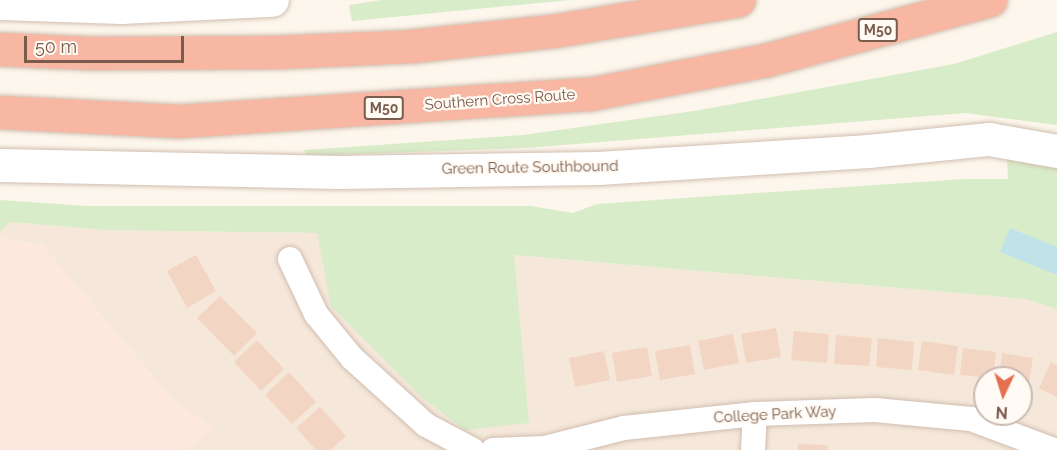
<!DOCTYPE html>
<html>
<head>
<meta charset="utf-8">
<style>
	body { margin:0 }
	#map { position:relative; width:1057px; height:450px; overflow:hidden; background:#fdf6ec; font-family:Raleway,sans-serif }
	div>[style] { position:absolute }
	.residential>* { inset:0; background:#f5e8da }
	.commercial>* { inset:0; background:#fde8e0 }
	.green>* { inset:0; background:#d8ecc9 }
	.water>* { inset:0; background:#bfe3e8 }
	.building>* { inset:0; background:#f3d5c3 }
	.roads { filter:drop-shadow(0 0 2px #d1beb0) drop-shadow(0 0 2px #d1beb0) }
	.street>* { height:24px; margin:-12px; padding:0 12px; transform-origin:12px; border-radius:12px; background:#fff }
	.secondary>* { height:33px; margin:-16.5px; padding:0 16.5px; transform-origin:16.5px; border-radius:16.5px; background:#fff }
	.highway>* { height:33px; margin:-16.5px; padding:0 16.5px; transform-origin:16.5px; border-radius:16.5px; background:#f7b7a3 }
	span { translate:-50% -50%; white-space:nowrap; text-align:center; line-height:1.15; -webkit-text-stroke:4.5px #fffaf3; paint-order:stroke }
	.shield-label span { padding:2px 4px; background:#fffaf3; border:2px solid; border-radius:4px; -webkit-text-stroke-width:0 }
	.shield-label { font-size:14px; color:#7a5c4d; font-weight:700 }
	.street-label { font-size:15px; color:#7a5c4d }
	.north { position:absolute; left:973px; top:366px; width:60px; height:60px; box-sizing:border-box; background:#fffaf3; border:2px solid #cabbb1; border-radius:50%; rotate:184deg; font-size:16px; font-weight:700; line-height:24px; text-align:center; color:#7a5c4d }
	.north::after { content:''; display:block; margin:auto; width:21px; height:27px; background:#e76f51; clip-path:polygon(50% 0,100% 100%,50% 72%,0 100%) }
	.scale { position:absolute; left:24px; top:36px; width:160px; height:27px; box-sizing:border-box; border:3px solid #7a5c4d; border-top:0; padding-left:8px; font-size:18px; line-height:21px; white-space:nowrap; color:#7a5c4d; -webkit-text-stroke:4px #fffaf3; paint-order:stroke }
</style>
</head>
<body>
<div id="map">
	<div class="residential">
		<div style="clip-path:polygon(evenodd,11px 222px,104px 230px,318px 233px,514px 255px,1026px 299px,1057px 309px,1057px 450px,186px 450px,214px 429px,174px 401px,41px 244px,0 239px,0 231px,11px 222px,985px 378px,1021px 378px,1021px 414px,985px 414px,985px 378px)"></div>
	</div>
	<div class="commercial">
		<div style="clip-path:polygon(0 239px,41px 244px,174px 401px,215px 429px,186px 450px,0 450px)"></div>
	</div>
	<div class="green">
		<div style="clip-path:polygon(381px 0,570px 0,352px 21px,349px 5px)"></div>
		<div style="clip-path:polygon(1057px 32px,1057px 125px,965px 113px,526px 148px,308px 156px,304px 150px,523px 135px,694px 111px,954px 64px)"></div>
		<div style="clip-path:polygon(1007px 159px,1057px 164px,1057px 309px,1026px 299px,514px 255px,529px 423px,465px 430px,421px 397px,331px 306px,317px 233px,104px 230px,11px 222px,0 231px,0 200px,87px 206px,531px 206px,573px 213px,597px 204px,964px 179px,1008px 179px)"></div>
	</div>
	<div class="water">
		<div style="clip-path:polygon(1010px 228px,1057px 247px,1057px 275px,1000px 252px)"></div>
	</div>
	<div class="building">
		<div style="clip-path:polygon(196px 255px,216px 291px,187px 308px,167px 271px)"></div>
		<div style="clip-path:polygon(220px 296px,257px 333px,234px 356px,197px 318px)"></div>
		<div style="clip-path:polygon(776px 328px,781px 357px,746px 363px,741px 334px)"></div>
		<div style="clip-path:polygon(794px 331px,829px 334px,827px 363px,791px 360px)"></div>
		<div style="clip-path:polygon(733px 334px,739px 363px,704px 370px,698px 341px)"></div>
		<div style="clip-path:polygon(836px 335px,872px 338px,869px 366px,834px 364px)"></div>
		<div style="clip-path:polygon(878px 338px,914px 342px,912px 370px,876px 367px)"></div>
		<div style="clip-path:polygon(257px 340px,284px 369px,261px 391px,234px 362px)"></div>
		<div style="clip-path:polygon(922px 341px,958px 346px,954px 375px,918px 370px)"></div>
		<div style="clip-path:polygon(690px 345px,695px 374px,660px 380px,655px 351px)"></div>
		<div style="clip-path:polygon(647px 347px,652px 376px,617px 382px,612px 353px)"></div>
		<div style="clip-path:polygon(963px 348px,996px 352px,993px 378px,960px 375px)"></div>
		<div style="clip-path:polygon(604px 351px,610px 380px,575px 387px,569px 358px)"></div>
		<div style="clip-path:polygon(1002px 353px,1033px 358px,1029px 382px,1021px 378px,999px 378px)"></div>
		<div style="clip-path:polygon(1051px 362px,1057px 365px,1057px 397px,1039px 388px)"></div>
		<div style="clip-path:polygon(289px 372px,316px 402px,292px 424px,265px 395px)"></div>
		<div style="clip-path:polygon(320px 407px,346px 436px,330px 450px,316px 450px,296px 428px)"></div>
		<div style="clip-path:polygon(798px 444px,828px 445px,827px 450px,798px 450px)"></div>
	</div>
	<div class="roads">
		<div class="street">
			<div style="left:290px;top:259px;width:61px;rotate:64.7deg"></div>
			<div style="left:316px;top:314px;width:57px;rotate:50.7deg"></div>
			<div style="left:352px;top:358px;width:100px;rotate:42.2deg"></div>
			<div style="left:426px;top:425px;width:53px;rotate:28deg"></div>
			<div style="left:493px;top:450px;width:52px;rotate:-2.2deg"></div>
			<div style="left:545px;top:448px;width:81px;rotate:-14.2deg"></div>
			<div style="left:624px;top:428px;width:132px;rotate:-6.1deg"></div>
			<div style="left:755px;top:414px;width:120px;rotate:-1.9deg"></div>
			<div style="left:875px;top:410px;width:96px;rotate:5.4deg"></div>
			<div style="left:971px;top:419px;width:89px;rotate:20.5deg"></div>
			<div style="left:753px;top:450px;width:36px;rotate:-87deg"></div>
		</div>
		<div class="secondary">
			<div style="left:0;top:3px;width:121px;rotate:1.9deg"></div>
			<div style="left:121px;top:7px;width:151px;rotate:-2.7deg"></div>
			<div style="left:0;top:165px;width:339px;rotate:1.2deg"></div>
			<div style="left:339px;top:172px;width:259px;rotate:-0.9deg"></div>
			<div style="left:598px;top:168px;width:271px;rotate:-3.6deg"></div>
			<div style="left:868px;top:151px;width:122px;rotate:-5.7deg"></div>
			<div style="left:989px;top:139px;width:69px;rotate:10deg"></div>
		</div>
		<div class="highway">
			<div style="left:0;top:49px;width:92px;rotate:2.5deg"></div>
			<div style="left:92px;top:53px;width:185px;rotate:-0.3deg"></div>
			<div style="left:277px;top:52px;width:135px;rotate:-2.5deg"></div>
			<div style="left:412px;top:46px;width:142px;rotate:-6.1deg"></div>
			<div style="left:553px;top:31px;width:188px;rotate:-9.5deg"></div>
			<div style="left:0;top:112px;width:179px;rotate:2.9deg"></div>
			<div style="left:179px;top:121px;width:412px;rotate:-3.8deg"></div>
			<div style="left:590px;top:94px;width:179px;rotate:-10.9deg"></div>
			<div style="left:766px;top:60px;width:232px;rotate:-15deg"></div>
		</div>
	</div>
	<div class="shield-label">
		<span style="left:878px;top:30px">M50</span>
		<span style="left:384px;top:108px">M50</span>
	</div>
	<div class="street-label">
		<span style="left:500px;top:100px;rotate:-4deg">Southern Cross Route</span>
		<span style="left:530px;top:168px;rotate:-1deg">Green Route Southbound</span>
		<span style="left:775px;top:415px;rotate:-3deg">College Park Way</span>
	</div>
	<div class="north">N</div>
	<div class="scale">50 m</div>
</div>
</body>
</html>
